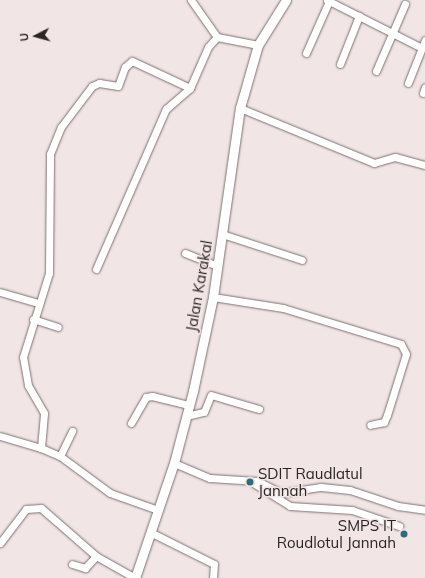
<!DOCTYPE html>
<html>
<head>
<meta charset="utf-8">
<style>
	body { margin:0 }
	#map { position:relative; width:425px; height:578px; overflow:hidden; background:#f2e5e5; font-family:Mulish,sans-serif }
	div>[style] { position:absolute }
	.roads { filter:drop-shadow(0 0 1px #7c7171) drop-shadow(0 0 1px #7c7171) }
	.street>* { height:7px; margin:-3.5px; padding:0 3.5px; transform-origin:3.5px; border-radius:3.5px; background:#fff }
	.secondary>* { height:9px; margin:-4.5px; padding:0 4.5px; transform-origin:4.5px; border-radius:4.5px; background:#fff }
	.dots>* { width:11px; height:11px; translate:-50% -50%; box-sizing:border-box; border:2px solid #f2e5e5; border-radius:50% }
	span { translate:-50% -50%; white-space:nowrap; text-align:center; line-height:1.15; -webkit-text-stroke:3px #f2e5e5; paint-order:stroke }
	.street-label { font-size:15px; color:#2a2526 }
	.poi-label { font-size:15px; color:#2a2526 }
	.left { translate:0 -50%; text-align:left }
	.right { translate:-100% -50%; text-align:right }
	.north { position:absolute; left:16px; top:16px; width:40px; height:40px; -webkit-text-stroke:3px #f2e5e5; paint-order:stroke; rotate:264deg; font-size:11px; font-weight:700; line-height:16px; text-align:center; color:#2a2526 }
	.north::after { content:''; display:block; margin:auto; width:14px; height:18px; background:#2a2526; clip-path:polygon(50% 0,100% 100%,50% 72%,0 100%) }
</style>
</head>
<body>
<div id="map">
	<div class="roads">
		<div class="street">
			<div style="left:191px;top:0;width:45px;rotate:54.9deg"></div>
			<div style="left:327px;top:0;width:106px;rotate:26.8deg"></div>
			<div style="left:306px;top:53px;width:57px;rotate:-66.1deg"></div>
			<div style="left:340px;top:64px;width:52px;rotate:-68.4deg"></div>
			<div style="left:376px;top:71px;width:73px;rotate:-66.6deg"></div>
			<div style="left:408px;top:83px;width:46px;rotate:-68.4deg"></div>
			<div style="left:423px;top:93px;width:6px;rotate:-72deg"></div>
			<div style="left:240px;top:108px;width:145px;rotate:22.3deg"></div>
			<div style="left:374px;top:163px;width:22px;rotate:-16deg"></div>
			<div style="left:395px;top:157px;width:31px;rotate:15deg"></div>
			<div style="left:222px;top:234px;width:84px;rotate:18deg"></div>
			<div style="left:185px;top:253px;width:35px;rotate:22deg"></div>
			<div style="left:96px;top:269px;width:175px;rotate:-66.4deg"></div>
			<div style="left:166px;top:109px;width:32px;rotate:-41deg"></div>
			<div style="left:190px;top:88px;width:45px;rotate:-66.3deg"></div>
			<div style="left:208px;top:47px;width:13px;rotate:-48deg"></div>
			<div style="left:217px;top:37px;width:42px;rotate:11deg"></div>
			<div style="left:0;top:292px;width:40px;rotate:16deg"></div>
			<div style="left:213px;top:297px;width:71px;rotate:8.9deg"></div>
			<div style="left:283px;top:308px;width:123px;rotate:17deg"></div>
			<div style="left:401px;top:344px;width:11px;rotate:63deg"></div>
			<div style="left:406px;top:354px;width:64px;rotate:107.3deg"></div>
			<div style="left:387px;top:415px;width:8px;rotate:113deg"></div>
			<div style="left:384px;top:422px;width:14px;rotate:168deg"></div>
			<div style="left:33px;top:319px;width:26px;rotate:18deg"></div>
			<div style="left:186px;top:416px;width:18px;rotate:-13deg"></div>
			<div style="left:204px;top:412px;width:18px;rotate:-68deg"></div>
			<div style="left:211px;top:395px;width:50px;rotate:16.3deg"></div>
			<div style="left:131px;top:423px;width:30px;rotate:-60deg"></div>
			<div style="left:146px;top:397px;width:6px;rotate:-9deg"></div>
			<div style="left:152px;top:396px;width:38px;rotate:14deg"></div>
			<div style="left:0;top:436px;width:43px;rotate:16.3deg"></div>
			<div style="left:41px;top:448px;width:21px;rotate:23deg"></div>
			<div style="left:60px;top:456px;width:62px;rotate:36.5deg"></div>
			<div style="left:110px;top:493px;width:51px;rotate:19.5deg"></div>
			<div style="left:41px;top:448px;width:35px;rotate:-85deg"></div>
			<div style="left:44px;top:413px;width:32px;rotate:-120deg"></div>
			<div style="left:28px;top:385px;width:28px;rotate:-100deg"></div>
			<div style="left:23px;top:357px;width:88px;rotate:-72.8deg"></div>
			<div style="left:49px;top:273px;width:119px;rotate:-89.5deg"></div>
			<div style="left:50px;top:154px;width:29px;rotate:-68deg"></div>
			<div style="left:61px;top:127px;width:51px;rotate:-52.9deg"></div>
			<div style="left:92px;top:86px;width:8px;rotate:-23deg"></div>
			<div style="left:99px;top:83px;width:19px;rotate:9deg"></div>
			<div style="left:118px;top:86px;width:20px;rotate:-70deg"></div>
			<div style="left:125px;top:67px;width:9px;rotate:-41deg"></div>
			<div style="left:132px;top:61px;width:64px;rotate:25deg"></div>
			<div style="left:60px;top:456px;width:28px;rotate:-64deg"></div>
			<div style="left:174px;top:463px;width:39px;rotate:23deg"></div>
			<div style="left:210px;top:478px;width:47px;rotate:3.7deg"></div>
			<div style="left:257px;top:481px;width:28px;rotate:26deg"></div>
			<div style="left:282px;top:493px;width:39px;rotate:-9deg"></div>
			<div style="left:321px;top:487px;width:29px;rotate:6deg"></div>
			<div style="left:350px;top:490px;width:51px;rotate:18.4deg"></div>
			<div style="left:398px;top:506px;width:27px;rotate:8deg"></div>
			<div style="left:250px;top:481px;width:47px;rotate:32deg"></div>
			<div style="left:290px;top:506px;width:62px;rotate:3.7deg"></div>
			<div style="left:352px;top:510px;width:50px;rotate:18.8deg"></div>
			<div style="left:152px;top:533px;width:69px;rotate:26.6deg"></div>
			<div style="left:214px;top:564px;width:14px;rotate:94deg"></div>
			<div style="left:0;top:543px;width:43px;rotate:-52.6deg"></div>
			<div style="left:26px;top:509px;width:15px;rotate:-4deg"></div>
			<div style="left:41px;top:508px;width:73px;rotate:41.1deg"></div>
			<div style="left:96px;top:556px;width:45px;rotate:29.4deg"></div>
			<div style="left:72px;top:564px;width:14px;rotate:17deg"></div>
			<div style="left:85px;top:568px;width:16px;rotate:-47deg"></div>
		</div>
		<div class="secondary">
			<div style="left:135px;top:578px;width:121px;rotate:-71.3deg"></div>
			<div style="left:174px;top:463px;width:74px;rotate:-75.2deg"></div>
			<div style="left:193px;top:391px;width:96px;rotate:-78deg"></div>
			<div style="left:213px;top:297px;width:191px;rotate:-81.9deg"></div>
			<div style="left:240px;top:108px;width:66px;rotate:-74.1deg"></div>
			<div style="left:258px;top:45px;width:53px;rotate:-58.1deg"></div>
		</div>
	</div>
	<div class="dots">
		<div style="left:250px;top:482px;background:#27707a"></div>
		<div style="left:404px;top:534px;background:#27707a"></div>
	</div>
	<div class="street-label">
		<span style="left:199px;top:286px;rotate:-80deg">Jalan Karakal</span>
	</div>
	<div class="poi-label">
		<span class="left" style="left:258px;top:482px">SDIT Raudlatul<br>Jannah</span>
		<span class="right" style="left:396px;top:534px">SMPS IT<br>Roudlotul Jannah</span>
	</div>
	<div class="north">U</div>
</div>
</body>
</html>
